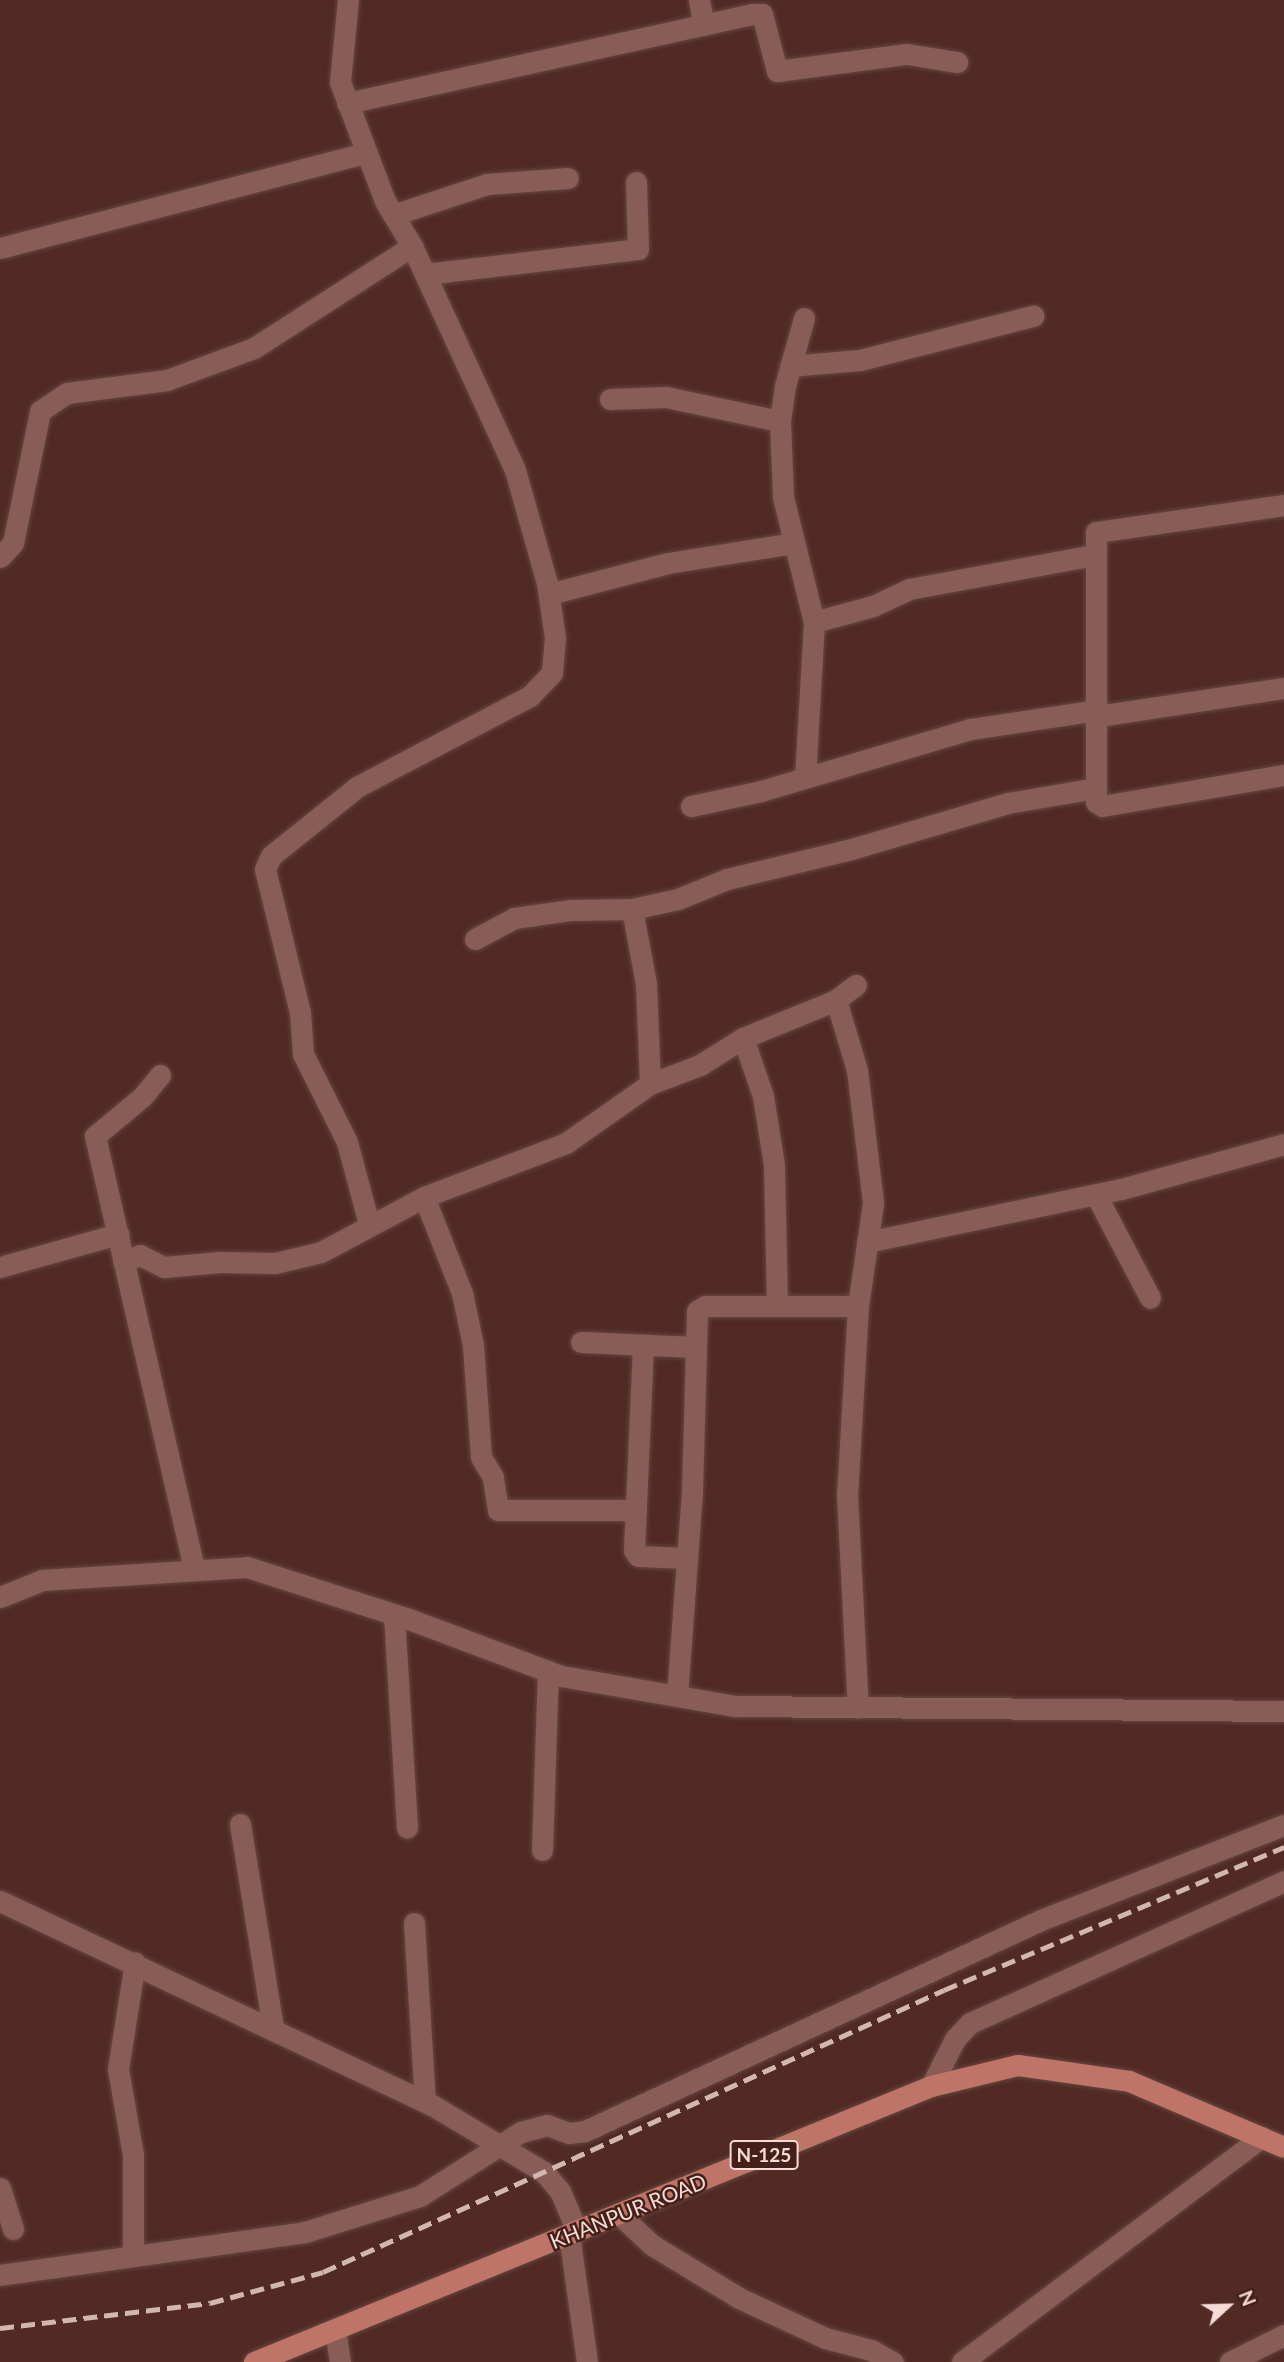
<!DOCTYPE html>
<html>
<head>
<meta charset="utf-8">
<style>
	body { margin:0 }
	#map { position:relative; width:1284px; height:2362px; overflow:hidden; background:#502a23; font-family:Lato,sans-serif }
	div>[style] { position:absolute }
	.roads { filter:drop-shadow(0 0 2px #664640) drop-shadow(0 0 2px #664640) }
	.minor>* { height:21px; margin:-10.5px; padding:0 10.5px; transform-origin:10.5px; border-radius:10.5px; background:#885d55 }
	.trunk>* { height:21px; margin:-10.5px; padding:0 10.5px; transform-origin:10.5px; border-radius:10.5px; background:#be7568 }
	.rail>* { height:5px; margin-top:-2.5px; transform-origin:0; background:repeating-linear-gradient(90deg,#d2b6b0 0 14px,transparent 0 21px) }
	span { translate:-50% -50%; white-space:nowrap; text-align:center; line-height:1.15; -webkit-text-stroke:5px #442019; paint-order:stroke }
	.shield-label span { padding:2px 5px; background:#442019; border:2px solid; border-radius:5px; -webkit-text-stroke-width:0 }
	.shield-label { font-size:19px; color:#f5dcd7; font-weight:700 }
	.street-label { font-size:21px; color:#f5dcd7 }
	.north { position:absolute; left:1193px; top:2271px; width:70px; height:70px; -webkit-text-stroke:5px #442019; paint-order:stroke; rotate:68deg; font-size:19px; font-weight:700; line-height:28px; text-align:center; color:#f5dcd7 }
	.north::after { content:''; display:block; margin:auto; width:24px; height:32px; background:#f5dcd7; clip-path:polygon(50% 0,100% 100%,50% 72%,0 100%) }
</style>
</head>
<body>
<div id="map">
	<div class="roads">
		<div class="minor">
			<div style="left:348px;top:0;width:82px;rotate:95.6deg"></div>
			<div style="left:340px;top:82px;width:127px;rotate:69.3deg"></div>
			<div style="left:385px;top:201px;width:52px;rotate:59deg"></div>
			<div style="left:412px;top:246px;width:247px;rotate:65.3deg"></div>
			<div style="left:515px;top:470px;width:117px;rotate:74.2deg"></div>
			<div style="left:547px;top:583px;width:56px;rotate:81.7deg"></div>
			<div style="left:555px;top:638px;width:35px;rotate:95deg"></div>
			<div style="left:552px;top:673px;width:32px;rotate:134deg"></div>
			<div style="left:530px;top:696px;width:195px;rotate:152.3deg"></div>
			<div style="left:357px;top:787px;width:110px;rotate:141.3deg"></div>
			<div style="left:271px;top:856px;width:14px;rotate:115deg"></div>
			<div style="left:265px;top:869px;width:148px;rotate:76.3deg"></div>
			<div style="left:300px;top:1013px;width:41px;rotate:85.8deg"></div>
			<div style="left:303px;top:1054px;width:98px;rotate:63.4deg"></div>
			<div style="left:347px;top:1142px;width:85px;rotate:75deg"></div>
			<div style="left:699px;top:0;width:25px;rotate:79deg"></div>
			<div style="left:347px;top:103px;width:415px;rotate:-12.4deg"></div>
			<div style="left:752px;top:14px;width:10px"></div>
			<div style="left:762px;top:14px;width:59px;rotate:75.3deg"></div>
			<div style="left:777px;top:71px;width:131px;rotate:-7.5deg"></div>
			<div style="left:907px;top:54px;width:51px;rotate:9.1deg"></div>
			<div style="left:393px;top:215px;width:99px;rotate:-18.3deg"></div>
			<div style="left:487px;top:184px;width:81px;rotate:-4.2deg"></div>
			<div style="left:0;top:248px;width:377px;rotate:-14.6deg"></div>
			<div style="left:425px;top:274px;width:214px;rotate:-6.7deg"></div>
			<div style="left:638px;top:249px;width:67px;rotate:-91.7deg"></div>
			<div style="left:804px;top:318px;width:71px;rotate:105.6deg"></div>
			<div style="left:785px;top:386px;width:35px;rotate:98deg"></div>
			<div style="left:780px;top:421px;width:76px;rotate:87.7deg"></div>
			<div style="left:783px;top:497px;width:129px;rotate:76.1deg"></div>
			<div style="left:814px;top:622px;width:155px;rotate:93.3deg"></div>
			<div style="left:790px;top:366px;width:70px;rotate:-4.9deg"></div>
			<div style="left:860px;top:360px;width:179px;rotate:-14.3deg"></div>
			<div style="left:610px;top:399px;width:56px;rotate:-2deg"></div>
			<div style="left:666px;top:397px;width:116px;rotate:11.9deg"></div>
			<div style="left:1284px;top:505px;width:190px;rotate:171.8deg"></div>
			<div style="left:1096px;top:532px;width:270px;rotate:90deg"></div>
			<div style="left:1096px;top:802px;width:7px;rotate:34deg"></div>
			<div style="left:1102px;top:806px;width:185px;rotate:-9.7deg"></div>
			<div style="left:0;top:557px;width:19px;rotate:-47deg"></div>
			<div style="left:13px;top:543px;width:135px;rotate:-78.4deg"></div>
			<div style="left:40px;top:411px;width:32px;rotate:-34deg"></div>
			<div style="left:67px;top:393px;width:101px;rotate:-7.4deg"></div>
			<div style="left:167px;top:380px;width:93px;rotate:-20.2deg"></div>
			<div style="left:254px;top:348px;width:188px;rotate:-32.8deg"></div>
			<div style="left:549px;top:594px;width:123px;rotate:-14.6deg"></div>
			<div style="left:668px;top:563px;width:128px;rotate:-9deg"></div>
			<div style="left:814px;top:622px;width:61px;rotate:-15.2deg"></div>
			<div style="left:873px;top:606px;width:40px;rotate:-25deg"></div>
			<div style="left:909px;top:589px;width:189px;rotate:-10.4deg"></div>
			<div style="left:1098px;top:716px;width:188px;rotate:-8.6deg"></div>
			<div style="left:691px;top:806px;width:72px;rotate:-12.1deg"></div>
			<div style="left:761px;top:791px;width:218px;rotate:-16.5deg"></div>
			<div style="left:970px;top:729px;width:128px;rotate:-8.5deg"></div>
			<div style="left:632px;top:909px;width:76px;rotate:79.4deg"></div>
			<div style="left:646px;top:984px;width:100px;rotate:87.7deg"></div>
			<div style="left:475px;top:939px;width:44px;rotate:-28.3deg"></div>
			<div style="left:514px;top:918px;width:58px;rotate:-8deg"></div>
			<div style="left:571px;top:910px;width:61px;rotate:-0.9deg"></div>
			<div style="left:632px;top:909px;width:47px;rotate:-12.3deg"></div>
			<div style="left:678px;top:899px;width:53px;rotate:-22.2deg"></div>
			<div style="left:727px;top:879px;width:124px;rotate:-13.5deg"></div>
			<div style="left:848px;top:850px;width:167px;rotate:-16.4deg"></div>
			<div style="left:1008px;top:803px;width:89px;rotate:-9.7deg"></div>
			<div style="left:836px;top:1000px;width:73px;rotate:73.3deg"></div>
			<div style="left:857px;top:1070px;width:134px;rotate:83.1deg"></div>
			<div style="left:873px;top:1203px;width:104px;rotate:98.3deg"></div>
			<div style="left:858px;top:1306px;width:188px;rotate:93.3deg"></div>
			<div style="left:847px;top:1494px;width:214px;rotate:87.1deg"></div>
			<div style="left:743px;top:1038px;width:61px;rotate:71deg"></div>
			<div style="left:763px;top:1096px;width:70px;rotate:80.9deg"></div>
			<div style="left:774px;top:1165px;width:141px;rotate:88.8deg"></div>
			<div style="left:160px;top:1075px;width:28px;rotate:129deg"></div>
			<div style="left:142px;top:1097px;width:61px;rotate:140.3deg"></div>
			<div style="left:95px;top:1136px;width:444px;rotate:77.1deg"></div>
			<div style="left:1096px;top:1195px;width:116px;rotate:62.3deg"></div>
			<div style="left:867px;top:1242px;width:259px;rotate:-11.8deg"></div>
			<div style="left:1121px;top:1189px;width:169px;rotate:-15.4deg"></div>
			<div style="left:123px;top:1261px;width:18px;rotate:-19deg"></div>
			<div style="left:140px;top:1255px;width:27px;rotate:27deg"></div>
			<div style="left:164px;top:1267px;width:56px;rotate:-5.1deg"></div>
			<div style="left:220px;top:1262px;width:55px;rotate:1deg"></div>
			<div style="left:275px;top:1263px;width:47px;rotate:-13.4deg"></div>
			<div style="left:321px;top:1252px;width:117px;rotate:-28.1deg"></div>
			<div style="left:0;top:1267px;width:123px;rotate:-15.6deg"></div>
			<div style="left:581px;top:1342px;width:115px;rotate:2.5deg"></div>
			<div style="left:643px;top:1345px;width:205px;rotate:92.5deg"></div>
			<div style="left:634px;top:1550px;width:7px;rotate:56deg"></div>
			<div style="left:638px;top:1556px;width:49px;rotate:2.3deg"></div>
			<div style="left:636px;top:1510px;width:138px;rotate:180deg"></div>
			<div style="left:498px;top:1510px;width:33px;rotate:-99deg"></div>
			<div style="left:493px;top:1477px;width:23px;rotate:-121deg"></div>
			<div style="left:481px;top:1457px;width:112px;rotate:-94.1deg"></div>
			<div style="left:473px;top:1345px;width:53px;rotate:-101.9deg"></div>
			<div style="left:462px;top:1293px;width:103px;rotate:-111.6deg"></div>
			<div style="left:424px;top:1197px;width:152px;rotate:-20.8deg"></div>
			<div style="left:566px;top:1143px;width:103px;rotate:-35.1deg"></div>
			<div style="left:650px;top:1084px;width:53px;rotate:-20.8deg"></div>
			<div style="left:700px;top:1065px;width:51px;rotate:-32.1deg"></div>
			<div style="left:743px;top:1038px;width:100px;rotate:-22.2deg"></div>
			<div style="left:836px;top:1000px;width:25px;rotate:-37deg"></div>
			<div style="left:0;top:1597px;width:45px;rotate:-22deg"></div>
			<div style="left:42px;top:1580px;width:205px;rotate:-3.6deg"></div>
			<div style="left:247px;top:1567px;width:170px;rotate:17.8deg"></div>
			<div style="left:409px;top:1619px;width:162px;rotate:20.6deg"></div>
			<div style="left:561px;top:1676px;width:177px;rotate:9.8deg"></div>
			<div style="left:735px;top:1706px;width:549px;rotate:0.52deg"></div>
			<div style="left:394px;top:1615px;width:213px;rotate:86.5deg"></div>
			<div style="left:677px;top:1696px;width:205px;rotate:-85.8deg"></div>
			<div style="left:692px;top:1492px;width:181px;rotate:-88.4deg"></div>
			<div style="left:697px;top:1311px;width:9px;rotate:-32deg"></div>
			<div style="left:705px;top:1306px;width:153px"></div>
			<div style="left:240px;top:1824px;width:207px;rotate:80.8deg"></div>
			<div style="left:542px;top:1850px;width:179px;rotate:-88.1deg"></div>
			<div style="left:0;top:1901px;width:478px;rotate:25.3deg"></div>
			<div style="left:432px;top:2105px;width:131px;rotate:30.9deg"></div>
			<div style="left:544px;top:2172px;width:25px;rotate:50deg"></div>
			<div style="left:560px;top:2191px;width:43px;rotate:67deg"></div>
			<div style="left:414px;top:1923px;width:178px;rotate:86.5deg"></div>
			<div style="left:931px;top:2086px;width:53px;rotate:-62.9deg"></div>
			<div style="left:955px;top:2039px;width:22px;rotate:-47deg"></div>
			<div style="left:970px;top:2023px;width:345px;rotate:-24.3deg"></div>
			<div style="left:0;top:2188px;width:43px;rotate:72.4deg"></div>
			<div style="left:619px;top:2214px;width:45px;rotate:43.2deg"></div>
			<div style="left:652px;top:2245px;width:102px;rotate:31.3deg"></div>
			<div style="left:739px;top:2298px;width:95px;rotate:24.9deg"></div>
			<div style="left:825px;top:2338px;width:48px;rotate:14.6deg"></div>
			<div style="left:871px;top:2350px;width:25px;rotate:29deg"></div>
			<div style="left:569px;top:2234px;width:129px;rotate:82deg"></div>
			<div style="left:133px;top:2254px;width:99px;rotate:-90deg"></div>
			<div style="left:133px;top:2155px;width:87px;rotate:-99.9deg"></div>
			<div style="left:118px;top:2069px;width:108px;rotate:-81deg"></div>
			<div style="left:0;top:2275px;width:308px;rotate:-8deg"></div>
			<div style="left:305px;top:2232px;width:121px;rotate:-17.4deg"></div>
			<div style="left:420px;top:2196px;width:120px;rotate:-32.4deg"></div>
			<div style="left:521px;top:2132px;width:27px;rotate:-15deg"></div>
			<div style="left:547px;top:2125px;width:23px;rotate:20deg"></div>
			<div style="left:569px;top:2133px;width:16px;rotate:-7deg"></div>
			<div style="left:585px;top:2131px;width:502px;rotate:-24.83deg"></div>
			<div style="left:1041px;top:1920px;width:261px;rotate:-21.4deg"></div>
			<div style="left:335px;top:2330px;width:32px;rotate:81deg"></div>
			<div style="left:962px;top:2362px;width:375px;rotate:-36.9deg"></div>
			<div style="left:1230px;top:2362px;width:60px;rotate:-26.6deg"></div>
		</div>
		<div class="trunk">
			<div style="left:254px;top:2362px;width:731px;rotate:-22.18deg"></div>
			<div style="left:931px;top:2086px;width:89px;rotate:-13.6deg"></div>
			<div style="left:1018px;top:2065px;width:112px;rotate:8.2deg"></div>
			<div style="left:1129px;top:2081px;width:168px;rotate:23.1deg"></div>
		</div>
	</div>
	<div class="rail">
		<div style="left:0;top:2328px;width:211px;rotate:-6.8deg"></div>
		<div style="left:210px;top:2303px;width:117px;rotate:-15.3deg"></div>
		<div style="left:323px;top:2272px;width:682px;rotate:-24.42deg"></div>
		<div style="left:944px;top:1990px;width:369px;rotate:-22.8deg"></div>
	</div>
	<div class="shield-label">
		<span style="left:764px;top:2155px">N-125</span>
	</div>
	<div class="street-label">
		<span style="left:628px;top:2211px;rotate:-22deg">KHANPUR ROAD</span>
	</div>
	<div class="north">N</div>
</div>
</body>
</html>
